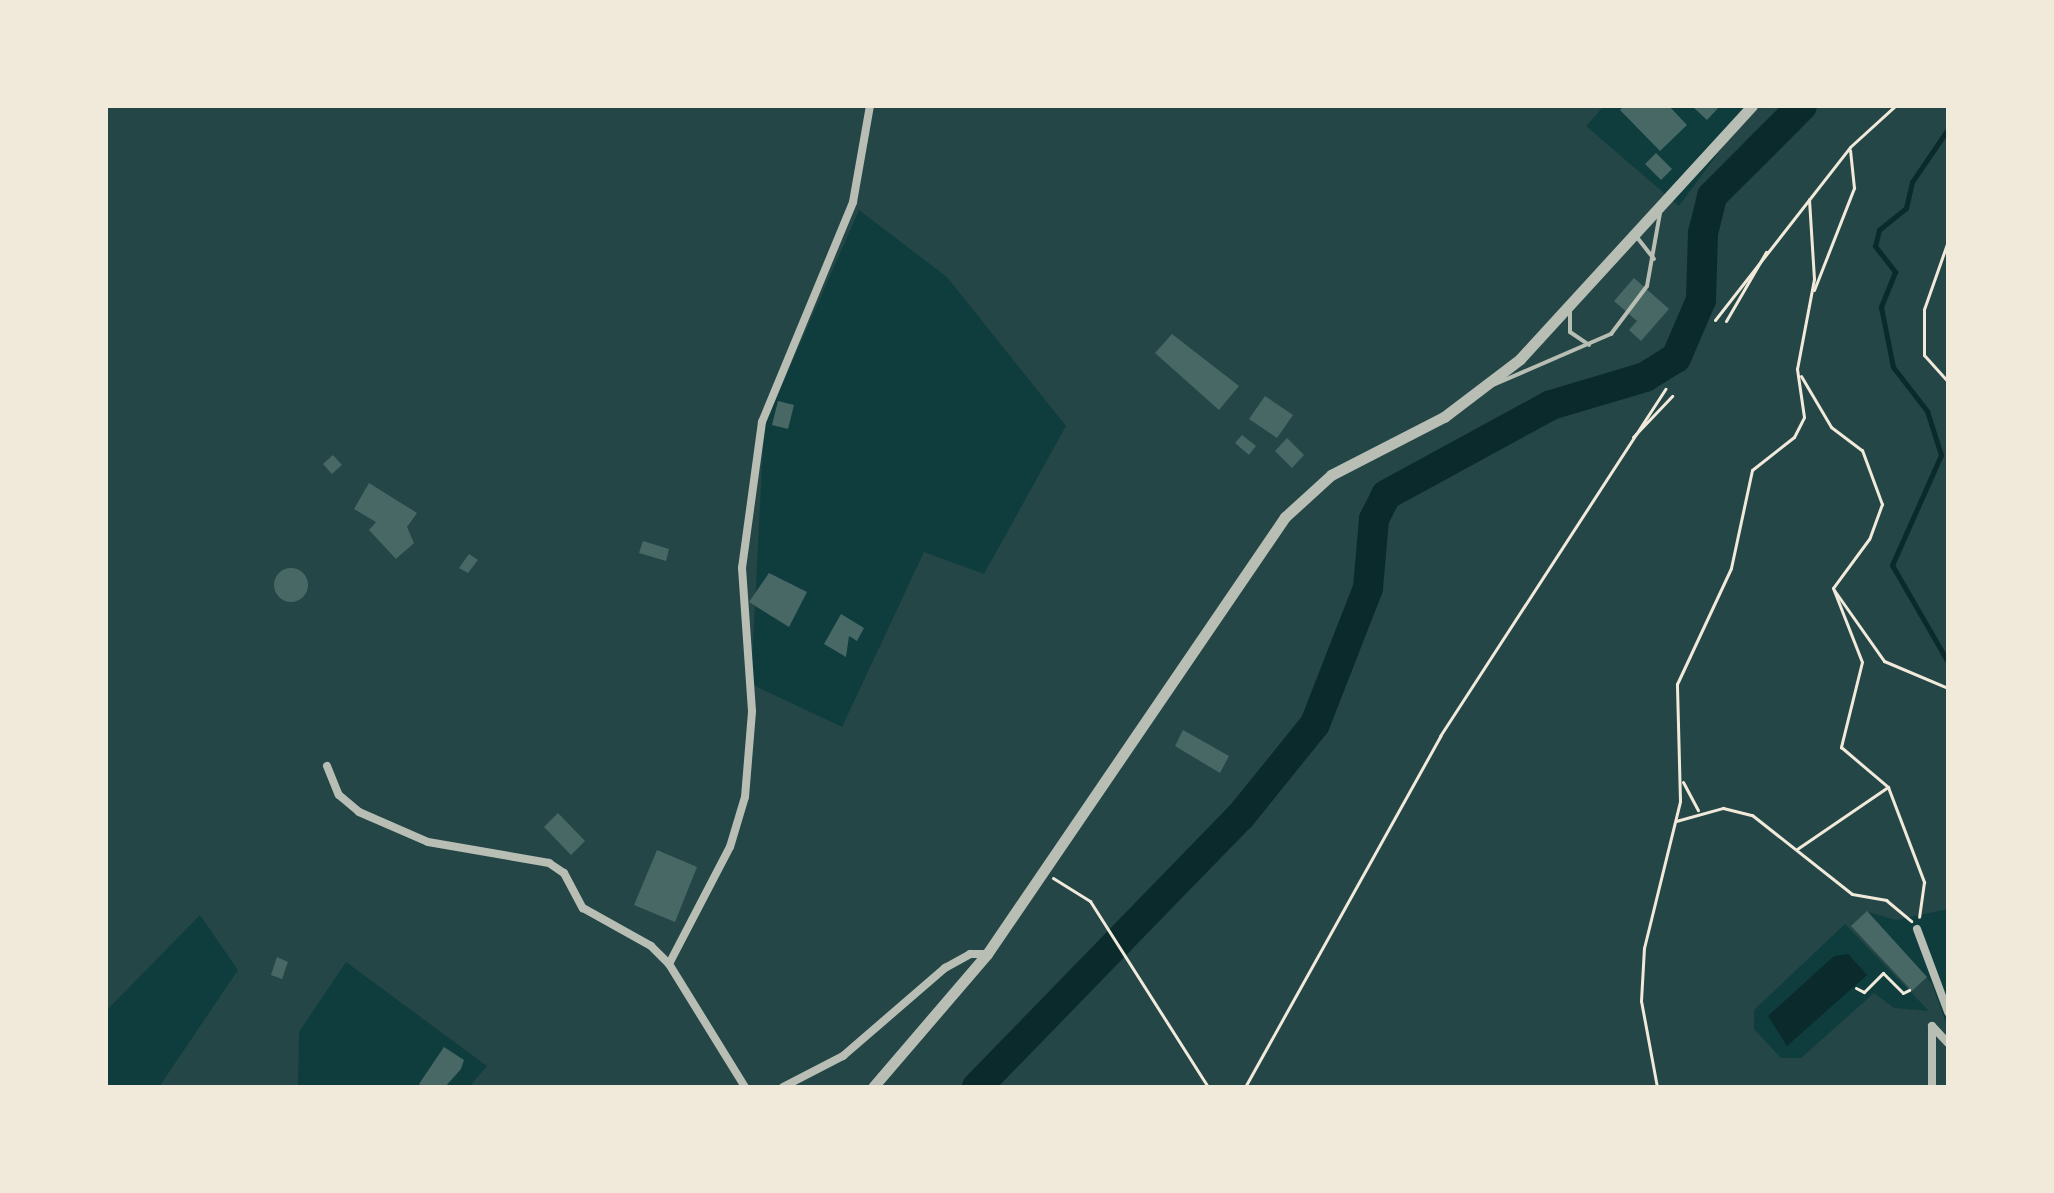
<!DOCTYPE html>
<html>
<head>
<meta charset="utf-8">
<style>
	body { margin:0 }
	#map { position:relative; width:2054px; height:1193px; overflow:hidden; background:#0f3d3e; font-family:"PT Sans Narrow",sans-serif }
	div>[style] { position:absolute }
	.green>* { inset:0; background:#244646 }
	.water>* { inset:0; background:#0a2a2b }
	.stream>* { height:5px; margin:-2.5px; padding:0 2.5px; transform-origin:2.5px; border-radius:2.5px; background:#0a2a2b }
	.river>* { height:30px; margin:-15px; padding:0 15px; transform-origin:15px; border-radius:15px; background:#0a2a2b }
	.building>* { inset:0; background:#486865 }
	.round { border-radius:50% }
	.path>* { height:3px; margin:-1.5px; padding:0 1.5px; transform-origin:1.5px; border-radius:1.5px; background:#f1e9da }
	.service>* { height:4px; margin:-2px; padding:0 2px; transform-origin:2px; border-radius:2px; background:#b8beb3 }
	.minor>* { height:8px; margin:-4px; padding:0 4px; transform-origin:4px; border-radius:4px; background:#b8beb3 }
	.tertiary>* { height:11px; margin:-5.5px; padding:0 5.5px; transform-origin:5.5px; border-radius:5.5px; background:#b8beb3 }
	span { translate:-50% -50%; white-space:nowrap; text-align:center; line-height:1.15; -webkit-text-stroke:8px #f1e9da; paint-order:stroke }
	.frame { position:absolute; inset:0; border:108px solid #f1e9da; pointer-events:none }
</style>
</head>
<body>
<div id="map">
	<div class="green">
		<div style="clip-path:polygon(evenodd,106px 106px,1604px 106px,1586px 126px,1679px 206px,1753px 106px,1948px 106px,1948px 909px,1896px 920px,1868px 912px,1932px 984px,1948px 1029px,1948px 1087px,469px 1087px,487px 1066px,346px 962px,299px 1032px,298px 1087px,159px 1087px,238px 970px,200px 915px,106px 1011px,106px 106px,859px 210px,947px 277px,1066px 426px,984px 574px,924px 552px,842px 727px,751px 684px,764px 426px,859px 210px,106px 106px,1845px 924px,1929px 1011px,1894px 1008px,1874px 993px,1801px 1058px,1781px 1058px,1754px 1029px,1754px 1010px,1845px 924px)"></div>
	</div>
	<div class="water">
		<div style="clip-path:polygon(1848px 954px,1867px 975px,1787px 1046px,1768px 1016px,1834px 956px)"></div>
	</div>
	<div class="stream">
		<div style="left:1948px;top:129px;width:64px;rotate:124.2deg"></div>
		<div style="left:1912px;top:182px;width:27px;rotate:103deg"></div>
		<div style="left:1906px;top:208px;width:35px;rotate:141deg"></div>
		<div style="left:1879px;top:230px;width:16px;rotate:104deg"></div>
		<div style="left:1875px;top:246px;width:33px;rotate:52deg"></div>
		<div style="left:1895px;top:272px;width:38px;rotate:112deg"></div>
		<div style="left:1881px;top:307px;width:61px;rotate:78.7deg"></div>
		<div style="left:1893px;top:367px;width:56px;rotate:52.3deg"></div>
		<div style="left:1927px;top:411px;width:46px;rotate:72.3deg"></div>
		<div style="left:1941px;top:455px;width:120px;rotate:114deg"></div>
		<div style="left:1892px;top:565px;width:112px;rotate:60deg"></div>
	</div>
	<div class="river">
		<div style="left:977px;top:1087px;width:377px;rotate:-45.8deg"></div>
		<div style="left:1240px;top:817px;width:119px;rotate:-51.1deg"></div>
		<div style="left:1315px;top:724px;width:146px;rotate:-68.7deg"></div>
		<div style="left:1368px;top:588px;width:69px;rotate:-85deg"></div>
		<div style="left:1374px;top:519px;width:27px;rotate:-63deg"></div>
		<div style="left:1386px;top:495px;width:188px;rotate:-28.6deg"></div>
		<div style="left:1551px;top:405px;width:98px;rotate:-16.6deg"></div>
		<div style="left:1645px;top:377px;width:36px;rotate:-32deg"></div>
		<div style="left:1676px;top:358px;width:63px;rotate:-66.7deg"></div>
		<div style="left:1701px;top:300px;width:67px;rotate:-88.3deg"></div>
		<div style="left:1703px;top:233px;width:38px;rotate:-76deg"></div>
		<div style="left:1712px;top:196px;width:127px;rotate:-45deg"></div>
	</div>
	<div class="building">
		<div style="clip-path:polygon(1624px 106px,1669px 106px,1687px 125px,1660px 151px,1620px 110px)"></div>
		<div style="clip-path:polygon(1692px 106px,1720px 106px,1707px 120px)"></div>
		<div style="clip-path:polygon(1656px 153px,1672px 169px,1661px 180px,1645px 164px)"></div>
		<div style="clip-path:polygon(1634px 278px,1669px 309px,1641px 341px,1629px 330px,1637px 321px,1614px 301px)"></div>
		<div style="clip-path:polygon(1172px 334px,1239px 386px,1219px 410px,1155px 353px)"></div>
		<div style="clip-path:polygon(1265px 396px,1293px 415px,1277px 438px,1249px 419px)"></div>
		<div style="clip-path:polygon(778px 401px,794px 405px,788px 429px,772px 425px)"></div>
		<div style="clip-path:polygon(1242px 435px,1256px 446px,1249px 455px,1235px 443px)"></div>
		<div style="clip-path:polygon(1287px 438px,1304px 455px,1292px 468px,1275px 451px)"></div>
		<div style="clip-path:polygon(333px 455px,342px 465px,332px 474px,323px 464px)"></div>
		<div style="clip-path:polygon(369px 483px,417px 513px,407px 527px,414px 543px,396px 559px,369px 530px,376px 522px,354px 509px)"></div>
		<div style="clip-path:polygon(643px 541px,669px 549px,666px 561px,639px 553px)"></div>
		<div style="clip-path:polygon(469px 554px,478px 560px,468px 573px,459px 568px)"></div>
		<div class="round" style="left:274px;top:568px;width:34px;height:34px"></div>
		<div style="clip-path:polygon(769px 573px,807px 592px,789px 627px,749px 602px)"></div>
		<div style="clip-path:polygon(841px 614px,864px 628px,857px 641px,849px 636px,846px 657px,824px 644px)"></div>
		<div style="clip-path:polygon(1183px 730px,1229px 756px,1220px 773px,1175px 746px)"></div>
		<div style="clip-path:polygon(558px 813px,585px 841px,571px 855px,544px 827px)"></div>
		<div style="clip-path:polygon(657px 850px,697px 867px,675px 922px,634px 905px)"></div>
		<div style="clip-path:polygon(1867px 911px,1927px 977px,1912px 991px,1851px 926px)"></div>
		<div style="clip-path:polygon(277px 957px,288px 962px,282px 979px,271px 975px)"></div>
		<div style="clip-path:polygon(444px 1047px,464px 1060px,461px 1069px,445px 1087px,424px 1087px,419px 1084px)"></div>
	</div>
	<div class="path">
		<div style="left:1948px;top:241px;width:72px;rotate:109.4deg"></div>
		<div style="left:1924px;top:309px;width:46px;rotate:90deg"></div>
		<div style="left:1924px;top:355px;width:36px;rotate:48deg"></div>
		<div style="left:1814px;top:290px;width:110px;rotate:-68.6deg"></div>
		<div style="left:1854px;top:188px;width:38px;rotate:-96deg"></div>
		<div style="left:1948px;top:304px;width:41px;rotate:90deg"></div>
		<div style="left:1715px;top:320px;width:219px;rotate:-52deg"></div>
		<div style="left:1850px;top:147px;width:61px;rotate:-42.3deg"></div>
		<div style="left:1726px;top:321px;width:80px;rotate:-59.9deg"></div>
		<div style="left:1801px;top:376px;width:59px;rotate:59.5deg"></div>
		<div style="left:1831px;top:427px;width:39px;rotate:37deg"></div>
		<div style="left:1862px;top:450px;width:58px;rotate:69.7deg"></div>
		<div style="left:1882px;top:504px;width:37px;rotate:110deg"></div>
		<div style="left:1869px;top:539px;width:61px;rotate:126.3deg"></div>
		<div style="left:1833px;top:588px;width:79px;rotate:68.6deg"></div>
		<div style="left:1862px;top:662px;width:88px;rotate:103.9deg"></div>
		<div style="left:1841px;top:747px;width:62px;rotate:40.4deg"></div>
		<div style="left:1888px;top:787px;width:102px;rotate:69.2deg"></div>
		<div style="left:1924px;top:882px;width:35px;rotate:98deg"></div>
		<div style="left:1633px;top:437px;width:57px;rotate:-46.4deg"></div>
		<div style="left:1834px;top:590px;width:87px;rotate:54.8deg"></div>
		<div style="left:1884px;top:661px;width:69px;rotate:22.9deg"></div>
		<div style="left:1683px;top:782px;width:32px;rotate:62deg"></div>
		<div style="left:1676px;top:821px;width:49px;rotate:-15.5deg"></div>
		<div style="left:1723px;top:808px;width:30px;rotate:14deg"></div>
		<div style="left:1752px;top:815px;width:127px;rotate:38.3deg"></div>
		<div style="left:1852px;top:894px;width:35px;rotate:10deg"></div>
		<div style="left:1886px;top:900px;width:33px;rotate:40deg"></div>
		<div style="left:1797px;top:849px;width:110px;rotate:-34.3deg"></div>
		<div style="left:1053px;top:878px;width:44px;rotate:31.9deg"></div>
		<div style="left:1090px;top:901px;width:220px;rotate:57.6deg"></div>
		<div style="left:1856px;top:988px;width:9px;rotate:27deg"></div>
		<div style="left:1864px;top:992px;width:27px;rotate:-45deg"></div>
		<div style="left:1883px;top:973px;width:28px;rotate:45deg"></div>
		<div style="left:1903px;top:993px;width:7px;rotate:-27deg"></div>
		<div style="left:1245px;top:1087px;width:402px;rotate:-60.9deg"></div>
		<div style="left:1440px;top:736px;width:414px;rotate:-57deg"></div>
		<div style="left:1657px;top:1087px;width:87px;rotate:-100.5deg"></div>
		<div style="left:1641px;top:1001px;width:53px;rotate:-86.8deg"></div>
		<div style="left:1644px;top:948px;width:151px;rotate:-76.2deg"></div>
		<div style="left:1680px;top:801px;width:117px;rotate:-91.5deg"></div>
		<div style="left:1677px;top:684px;width:128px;rotate:-65deg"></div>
		<div style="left:1731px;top:568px;width:100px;rotate:-77.9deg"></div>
		<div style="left:1752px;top:470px;width:53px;rotate:-38.2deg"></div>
		<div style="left:1794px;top:437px;width:22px;rotate:-63deg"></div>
		<div style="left:1804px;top:417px;width:49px;rotate:-98.3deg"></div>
		<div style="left:1797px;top:369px;width:92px;rotate:-79.3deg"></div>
		<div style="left:1814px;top:279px;width:80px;rotate:-93.6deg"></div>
	</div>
	<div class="service">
		<div style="left:1636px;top:236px;width:29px;rotate:52deg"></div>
		<div style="left:1570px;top:308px;width:24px;rotate:90deg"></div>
		<div style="left:1570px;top:332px;width:23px;rotate:34deg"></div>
		<div style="left:1493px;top:385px;width:129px;rotate:-23.4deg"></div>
		<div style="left:1611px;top:334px;width:60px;rotate:-53.1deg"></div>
		<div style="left:1647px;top:286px;width:74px;rotate:-79.9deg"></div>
	</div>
	<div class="minor">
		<div style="left:327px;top:766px;width:31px;rotate:68deg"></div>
		<div style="left:339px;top:795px;width:26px;rotate:40deg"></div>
		<div style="left:359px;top:812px;width:75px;rotate:23.5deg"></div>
		<div style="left:428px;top:842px;width:123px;rotate:9.8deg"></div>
		<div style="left:549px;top:863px;width:18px;rotate:34deg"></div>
		<div style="left:564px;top:873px;width:40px;rotate:62deg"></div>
		<div style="left:583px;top:908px;width:78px;rotate:29.2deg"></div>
		<div style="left:651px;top:946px;width:25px;rotate:45deg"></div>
		<div style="left:1917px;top:929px;width:89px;rotate:69.5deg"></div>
		<div style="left:745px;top:1087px;width:145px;rotate:-121.7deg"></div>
		<div style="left:669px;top:964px;width:132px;rotate:-62.5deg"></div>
		<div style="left:730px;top:847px;width:52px;rotate:-73.3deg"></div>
		<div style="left:745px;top:797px;width:86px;rotate:-85.3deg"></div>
		<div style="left:752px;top:711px;width:143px;rotate:-94deg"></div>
		<div style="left:742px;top:568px;width:147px;rotate:-82.2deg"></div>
		<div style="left:762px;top:422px;width:238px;rotate:-67.5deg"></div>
		<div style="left:853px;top:202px;width:97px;rotate:-80deg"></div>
		<div style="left:783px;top:1087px;width:68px;rotate:-27.3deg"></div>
		<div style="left:843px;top:1056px;width:135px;rotate:-40.8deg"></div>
		<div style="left:945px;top:968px;width:29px;rotate:-29deg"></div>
		<div style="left:970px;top:954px;width:17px"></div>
		<div style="left:1932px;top:1087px;width:61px;rotate:-90deg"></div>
		<div style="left:1932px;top:1026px;width:23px;rotate:47deg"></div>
	</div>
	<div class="tertiary">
		<div style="left:873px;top:1087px;width:175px;rotate:-49.4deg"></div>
		<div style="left:987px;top:954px;width:529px;rotate:-55.71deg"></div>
		<div style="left:1285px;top:517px;width:62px;rotate:-42.4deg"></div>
		<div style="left:1331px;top:475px;width:127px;rotate:-27.2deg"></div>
		<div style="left:1444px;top:417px;width:96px;rotate:-37.3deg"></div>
		<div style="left:1520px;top:359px;width:343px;rotate:-47.5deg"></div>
	</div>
	<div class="frame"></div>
</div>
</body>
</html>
